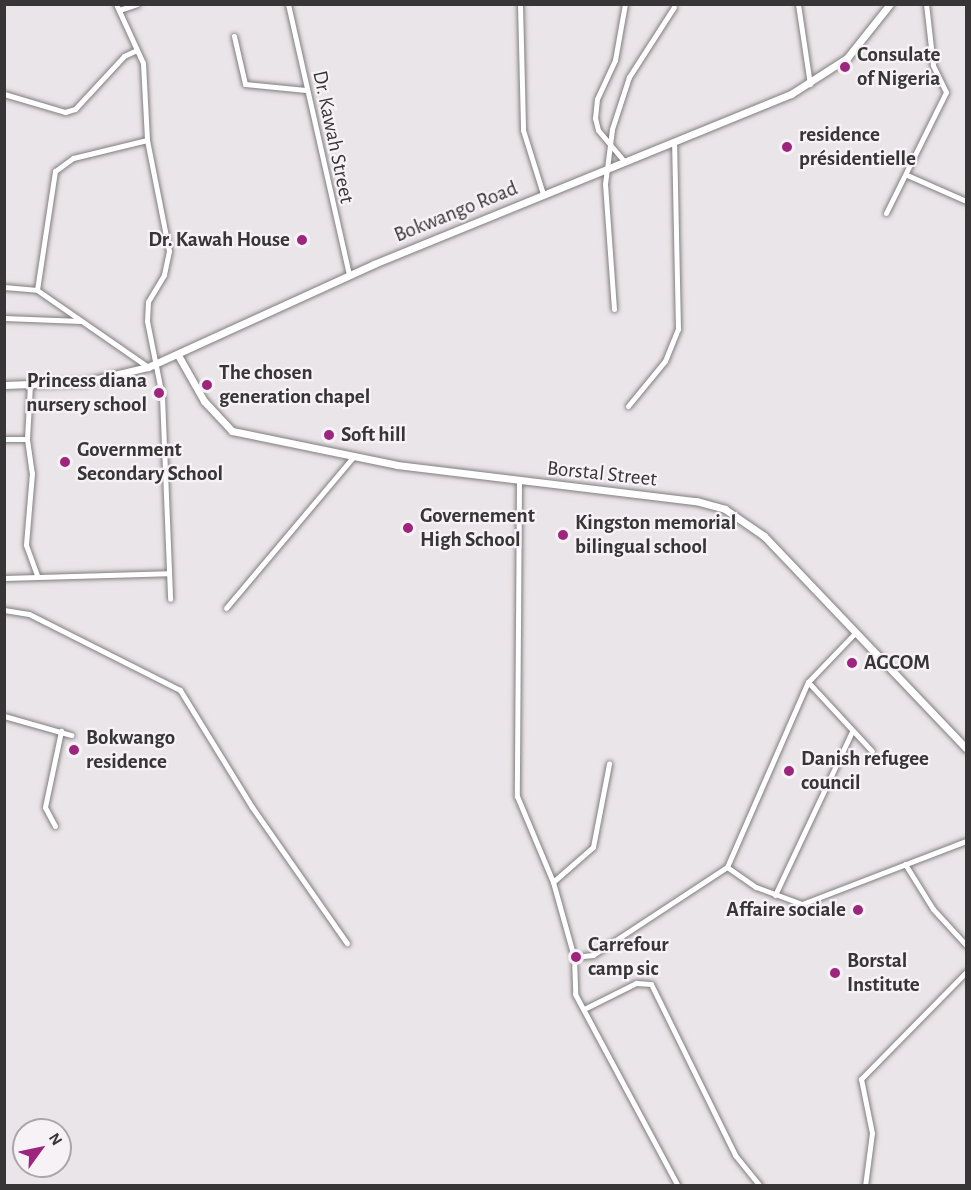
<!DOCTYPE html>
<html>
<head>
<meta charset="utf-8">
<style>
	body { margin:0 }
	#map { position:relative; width:971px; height:1190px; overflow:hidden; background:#eae5e8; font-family:"Alegreya Sans",sans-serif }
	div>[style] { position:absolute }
	.roads { filter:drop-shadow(0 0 2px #817d7f) drop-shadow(0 0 2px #817d7f) }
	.street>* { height:5px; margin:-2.5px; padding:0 2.5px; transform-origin:2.5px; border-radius:2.5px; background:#fff }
	.secondary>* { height:7px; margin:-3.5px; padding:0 3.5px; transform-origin:3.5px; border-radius:3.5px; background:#fff }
	.dots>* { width:16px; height:16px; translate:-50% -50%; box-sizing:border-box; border:3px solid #f7f2f5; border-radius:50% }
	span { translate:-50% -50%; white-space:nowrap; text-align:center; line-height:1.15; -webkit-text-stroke:4.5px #f7f2f5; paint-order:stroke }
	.poi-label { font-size:21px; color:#373536; font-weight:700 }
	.left { translate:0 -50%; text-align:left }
	.right { translate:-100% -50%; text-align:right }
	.street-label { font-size:21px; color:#373536 }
	.frame { position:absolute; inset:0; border:6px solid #373536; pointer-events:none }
	.north { position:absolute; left:12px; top:1118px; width:60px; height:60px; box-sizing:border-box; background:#f7f2f5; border:2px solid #aaa6a9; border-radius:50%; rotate:57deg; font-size:16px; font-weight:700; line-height:24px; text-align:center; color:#373536 }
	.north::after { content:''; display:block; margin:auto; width:21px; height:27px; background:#9e257d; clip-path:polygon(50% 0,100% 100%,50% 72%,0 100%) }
</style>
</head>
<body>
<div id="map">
	<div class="roads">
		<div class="street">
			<div style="left:116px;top:4px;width:65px;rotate:65.4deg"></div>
			<div style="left:143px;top:63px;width:77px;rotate:87deg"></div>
			<div style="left:147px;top:140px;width:113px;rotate:78.8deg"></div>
			<div style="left:169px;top:251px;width:25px;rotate:102deg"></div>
			<div style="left:164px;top:275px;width:31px;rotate:121deg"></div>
			<div style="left:148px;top:302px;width:19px;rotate:93deg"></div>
			<div style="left:147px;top:321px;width:76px;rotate:78.7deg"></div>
			<div style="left:162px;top:396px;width:203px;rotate:87.7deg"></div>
			<div style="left:288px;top:4px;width:278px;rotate:77.3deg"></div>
			<div style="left:520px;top:4px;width:126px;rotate:88.6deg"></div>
			<div style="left:523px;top:130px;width:67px;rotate:72.6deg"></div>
			<div style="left:798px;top:4px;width:81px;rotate:81.5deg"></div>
			<div style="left:119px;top:10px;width:19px;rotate:-18deg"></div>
			<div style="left:234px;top:36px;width:49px;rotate:77.1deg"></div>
			<div style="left:245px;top:84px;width:61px;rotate:5.6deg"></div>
			<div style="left:4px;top:94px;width:64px;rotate:16.4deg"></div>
			<div style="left:65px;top:112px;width:10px;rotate:-17deg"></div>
			<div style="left:75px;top:109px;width:72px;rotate:-47.2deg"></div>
			<div style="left:124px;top:56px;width:14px;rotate:-25deg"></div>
			<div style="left:147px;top:140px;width:76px;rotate:166.3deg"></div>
			<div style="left:73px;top:158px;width:22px;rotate:144deg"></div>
			<div style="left:55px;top:171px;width:120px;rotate:98.6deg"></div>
			<div style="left:37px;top:290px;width:135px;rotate:34.7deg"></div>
			<div style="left:624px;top:161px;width:40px;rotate:-130deg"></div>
			<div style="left:598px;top:130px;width:12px;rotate:-104deg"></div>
			<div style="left:595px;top:118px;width:19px;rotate:-84deg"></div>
			<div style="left:597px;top:99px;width:43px;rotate:-65.2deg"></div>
			<div style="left:615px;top:60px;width:57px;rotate:-79.9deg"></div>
			<div style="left:907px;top:175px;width:64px;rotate:23.8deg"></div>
			<div style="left:886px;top:213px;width:135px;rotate:-63.6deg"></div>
			<div style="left:946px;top:92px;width:30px;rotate:-116deg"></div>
			<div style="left:933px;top:65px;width:61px;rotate:-96.5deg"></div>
			<div style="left:4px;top:287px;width:33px;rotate:5deg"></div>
			<div style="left:614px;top:309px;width:125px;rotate:-94.1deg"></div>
			<div style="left:605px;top:184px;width:55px;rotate:-82.7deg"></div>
			<div style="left:612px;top:129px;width:55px;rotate:-71.9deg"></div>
			<div style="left:629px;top:77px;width:83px;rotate:-57.3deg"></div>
			<div style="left:4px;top:318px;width:77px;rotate:2.2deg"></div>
			<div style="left:30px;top:384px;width:55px;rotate:93.1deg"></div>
			<div style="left:27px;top:439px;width:34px;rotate:82deg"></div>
			<div style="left:32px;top:473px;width:72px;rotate:94.8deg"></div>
			<div style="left:26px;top:545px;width:33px;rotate:70deg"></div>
			<div style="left:628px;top:406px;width:58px;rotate:-50.6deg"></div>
			<div style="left:665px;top:361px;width:35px;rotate:-68deg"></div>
			<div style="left:678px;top:329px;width:187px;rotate:-91.2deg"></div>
			<div style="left:4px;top:439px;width:23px"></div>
			<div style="left:519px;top:481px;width:315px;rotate:90.4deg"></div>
			<div style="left:517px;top:796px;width:93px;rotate:67.3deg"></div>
			<div style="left:553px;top:882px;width:78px;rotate:74.4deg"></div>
			<div style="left:574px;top:957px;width:19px;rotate:-6deg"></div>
			<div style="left:593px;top:955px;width:160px;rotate:-33.3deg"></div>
			<div style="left:727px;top:867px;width:202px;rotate:-66.4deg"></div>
			<div style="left:808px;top:682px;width:66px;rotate:-46.2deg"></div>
			<div style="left:4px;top:578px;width:164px;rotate:-1.7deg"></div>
			<div style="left:226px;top:608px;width:199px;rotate:-49.9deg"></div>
			<div style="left:4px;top:610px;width:25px;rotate:9deg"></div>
			<div style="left:29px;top:614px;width:169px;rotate:26.7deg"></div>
			<div style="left:180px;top:690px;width:137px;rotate:58.4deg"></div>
			<div style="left:252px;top:807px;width:166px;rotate:55.1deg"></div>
			<div style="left:808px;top:682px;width:94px;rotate:47.2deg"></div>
			<div style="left:4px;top:716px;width:70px;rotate:15.8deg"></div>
			<div style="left:55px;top:826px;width:21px;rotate:-118deg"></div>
			<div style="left:45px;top:807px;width:78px;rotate:-78.1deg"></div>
			<div style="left:905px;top:864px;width:53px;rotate:58.1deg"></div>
			<div style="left:933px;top:909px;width:49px;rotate:47.5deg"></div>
			<div style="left:727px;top:867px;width:35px;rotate:35deg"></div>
			<div style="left:756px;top:887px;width:49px;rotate:20.3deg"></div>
			<div style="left:802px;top:904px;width:176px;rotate:-21deg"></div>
			<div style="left:553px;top:882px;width:53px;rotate:-41.2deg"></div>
			<div style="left:593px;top:847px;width:85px;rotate:-79.1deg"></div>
			<div style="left:775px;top:895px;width:181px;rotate:-64.8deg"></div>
			<div style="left:574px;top:957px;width:37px;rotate:88deg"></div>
			<div style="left:575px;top:994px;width:218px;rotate:61.8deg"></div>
			<div style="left:586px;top:1008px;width:56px;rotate:-26.6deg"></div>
			<div style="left:636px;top:983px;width:15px;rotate:4deg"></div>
			<div style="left:651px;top:984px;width:191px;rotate:63.8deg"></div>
			<div style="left:735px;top:1155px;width:40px;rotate:51deg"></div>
			<div style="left:865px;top:1186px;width:53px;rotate:-82.5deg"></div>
			<div style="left:872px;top:1133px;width:55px;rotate:-101.5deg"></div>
			<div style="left:861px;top:1079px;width:150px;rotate:-45.5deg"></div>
		</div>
		<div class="secondary">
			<div style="left:178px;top:355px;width:53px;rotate:60.5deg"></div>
			<div style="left:204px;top:401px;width:41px;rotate:47deg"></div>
			<div style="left:232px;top:431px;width:168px;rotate:11.6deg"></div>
			<div style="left:397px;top:465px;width:301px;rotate:6.9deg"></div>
			<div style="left:696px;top:501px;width:30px;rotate:15deg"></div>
			<div style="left:725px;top:509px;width:47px;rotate:34.7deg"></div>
			<div style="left:764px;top:536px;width:293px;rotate:46.4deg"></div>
			<div style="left:4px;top:385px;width:81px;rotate:-2.1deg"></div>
			<div style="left:85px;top:382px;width:65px;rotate:-13.4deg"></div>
			<div style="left:148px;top:367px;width:248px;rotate:-24.5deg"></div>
			<div style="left:374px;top:264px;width:450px;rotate:-22.2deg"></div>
			<div style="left:791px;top:94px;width:67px;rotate:-32.7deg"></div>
			<div style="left:847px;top:58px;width:69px;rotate:-51.5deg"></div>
		</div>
	</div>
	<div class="dots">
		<div style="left:845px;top:67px;background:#9e257d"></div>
		<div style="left:787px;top:147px;background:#9e257d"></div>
		<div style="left:302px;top:240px;background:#9e257d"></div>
		<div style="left:207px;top:385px;background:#9e257d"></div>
		<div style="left:159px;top:393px;background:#9e257d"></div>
		<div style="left:329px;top:435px;background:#9e257d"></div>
		<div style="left:65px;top:462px;background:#9e257d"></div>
		<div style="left:408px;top:528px;background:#9e257d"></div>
		<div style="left:563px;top:535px;background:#9e257d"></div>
		<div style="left:852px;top:663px;background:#9e257d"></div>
		<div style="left:74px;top:750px;background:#9e257d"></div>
		<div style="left:789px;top:771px;background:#9e257d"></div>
		<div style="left:858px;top:910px;background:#9e257d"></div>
		<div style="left:576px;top:957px;background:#9e257d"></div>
		<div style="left:835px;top:973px;background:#9e257d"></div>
	</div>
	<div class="poi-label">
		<span class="left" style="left:857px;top:67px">Consulate<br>of Nigeria</span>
		<span class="left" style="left:799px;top:147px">residence<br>présidentielle</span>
		<span class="right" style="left:290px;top:240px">Dr. Kawah House</span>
		<span class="left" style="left:219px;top:385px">The chosen<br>generation chapel</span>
		<span class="right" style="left:147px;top:393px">Princess diana<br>nursery school</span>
		<span class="left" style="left:341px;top:435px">Soft hill</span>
		<span class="left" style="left:77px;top:462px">Government<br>Secondary School</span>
		<span class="left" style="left:420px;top:528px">Governement<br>High School</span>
		<span class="left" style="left:575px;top:535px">Kingston memorial<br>bilingual school</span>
		<span class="left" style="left:864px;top:663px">AGCOM</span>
		<span class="left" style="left:86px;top:750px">Bokwango<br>residence</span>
		<span class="left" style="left:801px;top:771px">Danish refugee<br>council</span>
		<span class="right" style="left:846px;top:910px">Affaire sociale</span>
		<span class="left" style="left:588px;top:957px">Carrefour<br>camp sic</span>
		<span class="left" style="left:847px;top:973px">Borstal<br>Institute</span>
	</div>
	<div class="street-label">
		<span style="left:333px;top:137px;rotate:78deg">Dr. Kawah Street</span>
		<span style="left:456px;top:212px;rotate:-22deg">Bokwango Road</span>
		<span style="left:602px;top:474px;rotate:6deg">Borstal Street</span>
	</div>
	<div class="frame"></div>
	<div class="north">N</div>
</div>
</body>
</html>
